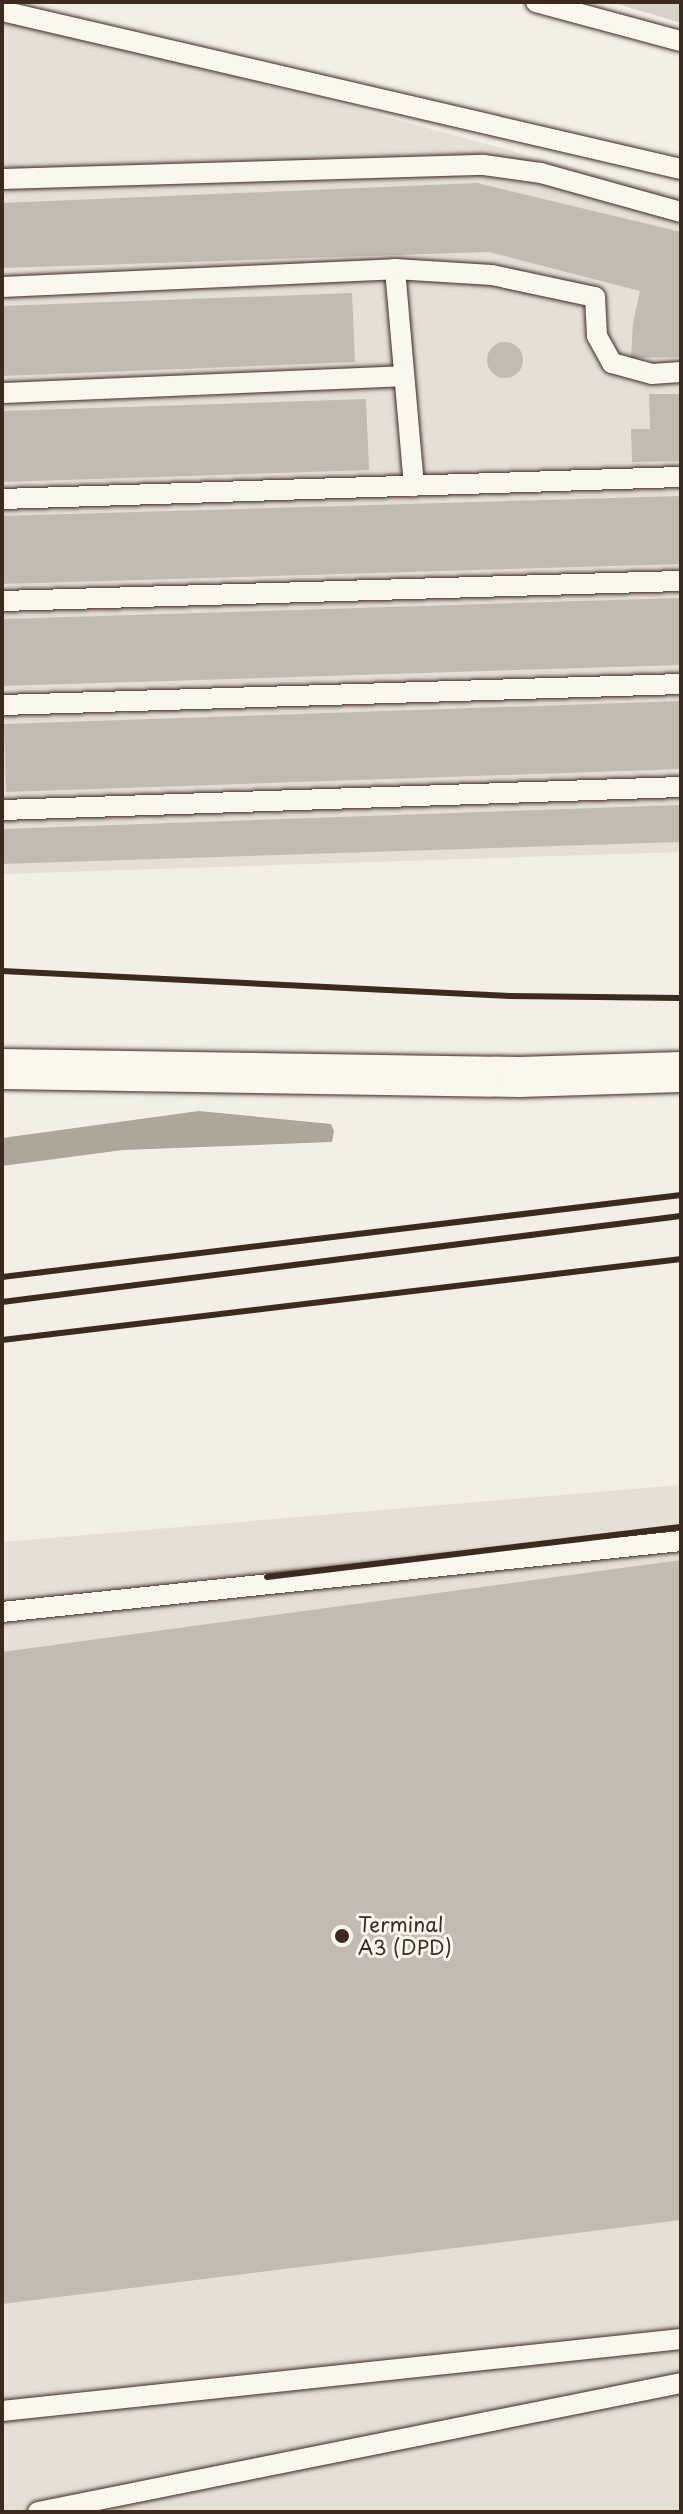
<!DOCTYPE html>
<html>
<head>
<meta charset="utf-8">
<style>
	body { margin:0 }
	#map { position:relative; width:683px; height:2514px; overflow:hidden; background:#f3efe4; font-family:"Playpen Sans",sans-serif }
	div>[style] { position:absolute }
	.built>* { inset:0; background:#e5dfd4 }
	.green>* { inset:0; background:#d8d1c6 }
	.water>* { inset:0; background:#afa69a }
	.building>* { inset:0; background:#c3bbb0 }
	.round { border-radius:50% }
	.roads { filter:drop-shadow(0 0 2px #3b2a1e) drop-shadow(0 0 2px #3b2a1e) }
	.service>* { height:20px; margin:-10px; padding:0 10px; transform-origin:10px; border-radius:10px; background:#fbf7ec }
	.minor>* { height:40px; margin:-20px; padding:0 20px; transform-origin:20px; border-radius:20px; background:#fbf7ec }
	.rail>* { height:6px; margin:-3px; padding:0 3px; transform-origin:3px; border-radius:3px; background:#3b2a1e }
	.dots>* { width:22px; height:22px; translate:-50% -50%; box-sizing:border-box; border:4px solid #fbf7ec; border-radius:50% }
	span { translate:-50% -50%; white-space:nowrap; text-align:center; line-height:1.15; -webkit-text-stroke:6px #fbf7ec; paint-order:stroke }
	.poi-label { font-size:20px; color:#3b2a1e }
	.left { translate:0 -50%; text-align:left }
	.frame { position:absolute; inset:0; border:4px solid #3b2a1e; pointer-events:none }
</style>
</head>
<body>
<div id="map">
	<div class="built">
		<div style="clip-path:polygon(2px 14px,681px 196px,681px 852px,2px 874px)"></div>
		<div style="clip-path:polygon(681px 1485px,681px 2512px,2px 2512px,2px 1542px)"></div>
	</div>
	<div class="green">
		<div style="clip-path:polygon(611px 2px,681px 2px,681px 23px)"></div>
	</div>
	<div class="water">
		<div style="clip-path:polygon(199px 1111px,331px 1124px,334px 1131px,332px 1142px,123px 1150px,2px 1166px,2px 1138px)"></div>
	</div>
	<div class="building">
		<div style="clip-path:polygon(477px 183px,681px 232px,681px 357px,631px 358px,633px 323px,640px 291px,489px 252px,2px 268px,2px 203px)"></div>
		<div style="clip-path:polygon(352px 293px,355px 362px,2px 376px,2px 306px)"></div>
		<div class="round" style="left:487px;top:342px;width:36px;height:36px"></div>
		<div style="clip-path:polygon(649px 394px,681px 394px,681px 461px,632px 462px,631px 429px,650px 429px)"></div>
		<div style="clip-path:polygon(366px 399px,369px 470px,2px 482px,2px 411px)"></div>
		<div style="clip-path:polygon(681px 496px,681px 564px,2px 584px,2px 516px)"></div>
		<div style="clip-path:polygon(681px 598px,681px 665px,2px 686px,2px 619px)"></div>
		<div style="clip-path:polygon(681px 701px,681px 769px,6px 792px,4px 724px)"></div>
		<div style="clip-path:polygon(681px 805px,681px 842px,2px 864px,2px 829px)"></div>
		<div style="clip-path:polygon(681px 1560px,681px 2220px,2px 2304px,2px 1652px)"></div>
	</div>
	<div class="roads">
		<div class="service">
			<div style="left:536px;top:2px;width:150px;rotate:15.1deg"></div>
			<div style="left:2px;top:11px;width:697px;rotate:13.1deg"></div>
			<div style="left:2px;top:179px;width:482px;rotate:-1.7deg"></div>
			<div style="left:484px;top:165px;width:58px;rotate:8deg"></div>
			<div style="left:541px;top:173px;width:145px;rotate:15.6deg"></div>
			<div style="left:395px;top:269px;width:218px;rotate:85deg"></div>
			<div style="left:2px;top:287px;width:393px;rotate:-2.6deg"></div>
			<div style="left:395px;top:269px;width:97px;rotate:3.5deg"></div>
			<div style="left:492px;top:275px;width:105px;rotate:12.1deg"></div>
			<div style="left:595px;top:297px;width:39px;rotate:87deg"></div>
			<div style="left:597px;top:336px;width:31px;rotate:61deg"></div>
			<div style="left:612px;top:363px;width:41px;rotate:15.4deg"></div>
			<div style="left:652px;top:374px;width:29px;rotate:-4deg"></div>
			<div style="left:2px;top:393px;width:402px;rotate:-2.4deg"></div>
			<div style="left:2px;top:499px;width:679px;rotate:-1.86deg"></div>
			<div style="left:2px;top:601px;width:679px;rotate:-1.69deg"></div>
			<div style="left:2px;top:705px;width:679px;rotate:-1.77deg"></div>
			<div style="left:2px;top:810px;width:679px;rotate:-1.94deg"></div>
			<div style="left:2px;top:1612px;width:683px;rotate:-5.97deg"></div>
			<div style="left:2px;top:2411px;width:683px;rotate:-6.05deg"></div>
			<div style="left:38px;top:2512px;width:656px;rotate:-11.34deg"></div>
		</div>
		<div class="minor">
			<div style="left:2px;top:1069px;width:517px;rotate:0.89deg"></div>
			<div style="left:519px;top:1077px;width:162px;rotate:-1.8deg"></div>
		</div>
	</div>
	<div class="rail">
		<div style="left:2px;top:971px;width:509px;rotate:2.82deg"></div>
		<div style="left:510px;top:996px;width:171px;rotate:0.7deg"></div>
		<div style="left:2px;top:1277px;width:684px;rotate:-6.89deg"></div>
		<div style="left:2px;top:1302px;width:684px;rotate:-7.22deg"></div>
		<div style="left:2px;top:1340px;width:684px;rotate:-6.8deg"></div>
		<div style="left:267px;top:1577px;width:417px;rotate:-6.9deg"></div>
	</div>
	<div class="dots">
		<div style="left:342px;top:1936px;background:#3b2a1e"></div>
	</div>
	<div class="poi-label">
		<span class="left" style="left:358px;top:1936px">Terminal<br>A3 (DPD)</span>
	</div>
	<div class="frame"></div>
</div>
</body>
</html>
